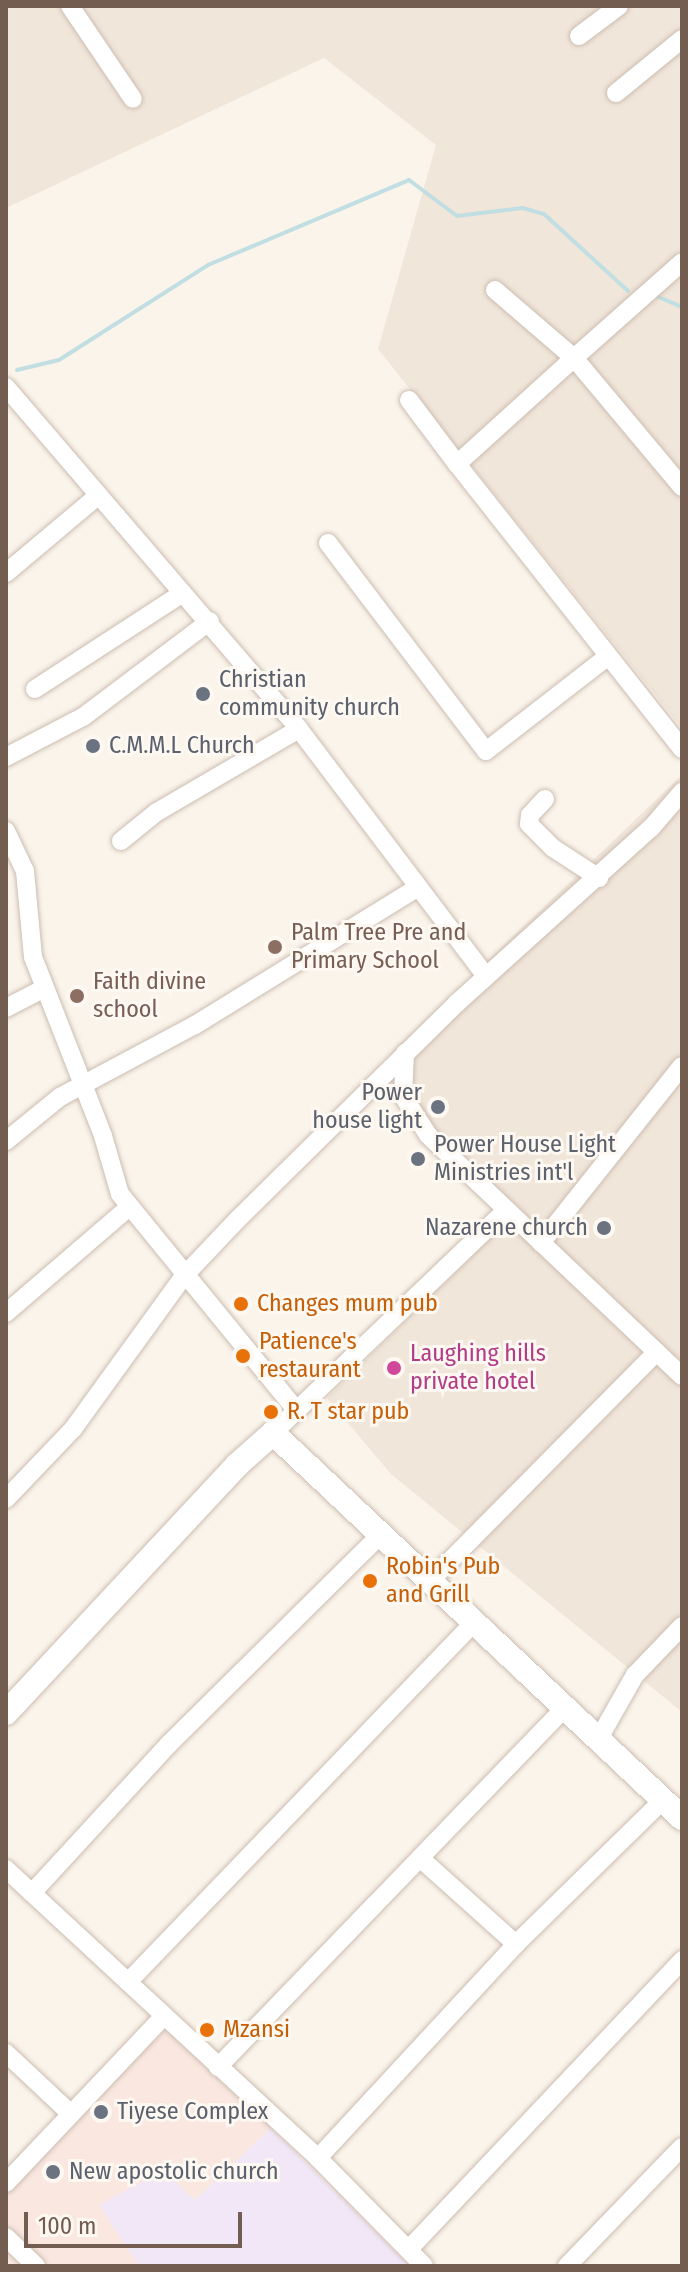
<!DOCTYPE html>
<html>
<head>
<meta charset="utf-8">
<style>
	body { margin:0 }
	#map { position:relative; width:688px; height:2272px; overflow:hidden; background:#faf4eb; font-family:"Fira Sans Condensed",sans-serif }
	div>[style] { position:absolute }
	.residential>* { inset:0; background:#f1e6da }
	.commercial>* { inset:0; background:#f9e7e0 }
	.education>* { inset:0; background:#f1e7f7 }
	.stream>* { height:4px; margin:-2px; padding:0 2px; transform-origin:2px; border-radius:2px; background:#c1dee2 }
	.roads { filter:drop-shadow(0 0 2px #ccbdb1) drop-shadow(0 0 2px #ccbdb1) }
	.minor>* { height:18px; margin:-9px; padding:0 9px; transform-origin:9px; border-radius:9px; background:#fff }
	.secondary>* { height:24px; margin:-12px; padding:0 12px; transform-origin:12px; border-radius:12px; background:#fff }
	.dots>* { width:22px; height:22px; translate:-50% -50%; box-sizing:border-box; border:4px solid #fdf8f1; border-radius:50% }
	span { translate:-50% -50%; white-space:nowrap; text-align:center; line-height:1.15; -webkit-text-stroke:6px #fdf8f1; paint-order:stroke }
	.worship-label { font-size:24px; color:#5b616d }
	.left { translate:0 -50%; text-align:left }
	.right { translate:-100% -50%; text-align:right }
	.education-label { font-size:24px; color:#785e54 }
	.food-label { font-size:24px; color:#c56008 }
	.hotel-label { font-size:24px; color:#b23c85 }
	.frame { position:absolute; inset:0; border:8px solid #735c50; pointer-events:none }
	.scale { position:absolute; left:24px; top:2212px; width:218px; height:36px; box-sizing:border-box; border:4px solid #735c50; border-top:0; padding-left:10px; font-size:24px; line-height:28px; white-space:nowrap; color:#735c50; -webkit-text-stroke:6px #fdf8f1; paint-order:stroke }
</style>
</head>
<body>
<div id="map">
	<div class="residential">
		<div style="clip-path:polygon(6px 6px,682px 6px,682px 728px,378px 349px,436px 145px,324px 58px,6px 208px)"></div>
		<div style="clip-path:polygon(682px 775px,682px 1712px,391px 1474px,327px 1398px,506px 1223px,384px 1089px,391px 1053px)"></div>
	</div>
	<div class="commercial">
		<div style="clip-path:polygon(166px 2023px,271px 2128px,195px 2200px,100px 2205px,139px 2266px,6px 2266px,6px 2193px)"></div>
	</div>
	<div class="education">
		<div style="clip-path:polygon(271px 2128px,410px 2266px,139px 2266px,99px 2205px,163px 2171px,195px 2200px)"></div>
	</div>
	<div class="stream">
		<div style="left:656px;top:296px;width:28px;rotate:23deg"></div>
		<div style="left:17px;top:370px;width:43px;rotate:-13.4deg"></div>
		<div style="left:59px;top:360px;width:177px;rotate:-32.5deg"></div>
		<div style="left:208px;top:265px;width:218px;rotate:-22.9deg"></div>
		<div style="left:409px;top:180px;width:60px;rotate:36.9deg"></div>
		<div style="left:457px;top:216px;width:66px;rotate:-6.9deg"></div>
		<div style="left:523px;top:208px;width:22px;rotate:16deg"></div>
		<div style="left:544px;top:214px;width:114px;rotate:42.5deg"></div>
	</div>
	<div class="roads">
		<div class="minor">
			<div style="left:70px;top:6px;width:112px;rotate:55.9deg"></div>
			<div style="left:579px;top:36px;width:50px;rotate:-36.9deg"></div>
			<div style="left:616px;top:93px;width:85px;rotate:-39.3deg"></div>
			<div style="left:495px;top:290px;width:104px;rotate:40.7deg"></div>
			<div style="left:574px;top:358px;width:144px;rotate:-41.6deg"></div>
			<div style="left:6px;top:387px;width:450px;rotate:49.4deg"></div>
			<div style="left:299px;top:729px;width:310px;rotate:52.9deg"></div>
			<div style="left:409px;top:400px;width:80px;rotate:53.1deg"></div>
			<div style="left:682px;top:487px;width:168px;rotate:-129.9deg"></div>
			<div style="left:574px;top:358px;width:158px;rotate:137.8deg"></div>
			<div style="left:457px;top:464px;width:363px;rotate:51.7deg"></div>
			<div style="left:328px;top:543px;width:261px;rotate:52.8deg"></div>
			<div style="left:486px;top:751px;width:153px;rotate:-37.8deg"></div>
			<div style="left:6px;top:573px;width:116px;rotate:-40.1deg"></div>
			<div style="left:35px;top:689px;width:176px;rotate:-33deg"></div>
			<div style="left:6px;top:757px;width:87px;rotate:-27.5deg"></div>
			<div style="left:83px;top:717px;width:159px;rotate:-37.1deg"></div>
			<div style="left:545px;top:799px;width:22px;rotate:133deg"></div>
			<div style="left:530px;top:815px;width:9px;rotate:96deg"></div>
			<div style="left:529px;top:824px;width:34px;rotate:45deg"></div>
			<div style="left:553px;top:848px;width:55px;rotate:33.1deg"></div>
			<div style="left:6px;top:831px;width:44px;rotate:64.6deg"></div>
			<div style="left:25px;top:871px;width:86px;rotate:84.7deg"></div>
			<div style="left:33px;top:957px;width:192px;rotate:68.6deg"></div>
			<div style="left:103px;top:1136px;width:60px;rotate:73.7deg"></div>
			<div style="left:120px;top:1194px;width:280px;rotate:50.8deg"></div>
			<div style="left:121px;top:841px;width:46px;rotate:-38.9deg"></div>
			<div style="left:157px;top:812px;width:164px;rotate:-30.3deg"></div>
			<div style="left:6px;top:1008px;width:42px;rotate:-27.2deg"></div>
			<div style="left:405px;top:1053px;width:43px;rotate:92.7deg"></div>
			<div style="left:403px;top:1096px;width:46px;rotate:57.3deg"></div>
			<div style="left:428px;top:1135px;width:350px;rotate:43.5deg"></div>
			<div style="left:6px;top:1141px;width:70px;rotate:-39.2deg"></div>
			<div style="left:60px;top:1097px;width:153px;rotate:-28.1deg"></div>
			<div style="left:195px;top:1025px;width:261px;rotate:-31.7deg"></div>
			<div style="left:541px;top:1243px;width:226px;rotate:-51.5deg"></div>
			<div style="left:6px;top:1313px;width:161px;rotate:-40.7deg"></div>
			<div style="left:273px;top:1433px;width:323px;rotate:-43.7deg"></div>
			<div style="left:6px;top:1499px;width:97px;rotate:-46.3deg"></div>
			<div style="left:73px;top:1429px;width:188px;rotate:-54.1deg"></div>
			<div style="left:183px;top:1277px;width:79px;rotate:-46.5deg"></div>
			<div style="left:237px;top:1220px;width:309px;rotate:-44.6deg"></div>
			<div style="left:457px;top:1003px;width:261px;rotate:-42.1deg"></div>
			<div style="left:651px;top:828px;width:48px;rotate:-49.3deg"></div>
			<div style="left:430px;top:1581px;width:322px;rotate:-45.3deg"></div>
			<div style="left:598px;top:1740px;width:75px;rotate:-60.4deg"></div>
			<div style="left:635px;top:1675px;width:68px;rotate:-46.2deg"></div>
			<div style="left:420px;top:1858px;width:129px;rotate:41.9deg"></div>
			<div style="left:6px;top:1869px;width:425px;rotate:42.8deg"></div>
			<div style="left:318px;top:2158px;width:151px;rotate:45.5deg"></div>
			<div style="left:32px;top:1893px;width:201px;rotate:-47.4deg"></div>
			<div style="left:168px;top:1745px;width:300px;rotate:-44.7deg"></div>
			<div style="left:128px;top:1982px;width:498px;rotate:-46.1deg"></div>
			<div style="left:6px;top:2053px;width:89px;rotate:43.2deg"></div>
			<div style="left:218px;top:2067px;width:499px;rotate:-46deg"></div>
			<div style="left:318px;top:2158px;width:292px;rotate:-47.2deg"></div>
			<div style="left:516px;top:1944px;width:206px;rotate:-44.4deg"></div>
			<div style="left:6px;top:2183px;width:230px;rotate:-46.6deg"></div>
			<div style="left:6px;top:2237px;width:42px;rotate:44deg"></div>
			<div style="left:409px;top:2249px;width:398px;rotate:-46.6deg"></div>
			<div style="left:567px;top:2266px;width:165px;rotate:-46deg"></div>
		</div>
		<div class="secondary">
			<div style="left:6px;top:1713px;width:339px;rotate:-47deg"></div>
			<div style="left:237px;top:1465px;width:48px;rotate:-41.6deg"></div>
			<div style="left:273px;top:1433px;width:562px;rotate:43.27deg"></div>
		</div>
	</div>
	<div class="dots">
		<div style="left:203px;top:694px;background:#6b7280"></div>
		<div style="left:93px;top:746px;background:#6b7280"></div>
		<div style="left:275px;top:947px;background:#8d6e63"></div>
		<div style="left:77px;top:996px;background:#8d6e63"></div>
		<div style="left:438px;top:1107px;background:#6b7280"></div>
		<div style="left:418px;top:1159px;background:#6b7280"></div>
		<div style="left:604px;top:1228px;background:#6b7280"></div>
		<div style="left:241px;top:1304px;background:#e8710a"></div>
		<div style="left:243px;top:1356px;background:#e8710a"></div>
		<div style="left:394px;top:1368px;background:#d1479c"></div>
		<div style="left:271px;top:1412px;background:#e8710a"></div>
		<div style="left:370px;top:1581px;background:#e8710a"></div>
		<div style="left:207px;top:2030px;background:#e8710a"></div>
		<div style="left:101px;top:2112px;background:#6b7280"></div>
		<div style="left:53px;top:2172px;background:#6b7280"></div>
	</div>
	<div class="worship-label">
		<span class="left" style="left:219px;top:694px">Christian<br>community church</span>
		<span class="left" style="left:109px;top:746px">C.M.M.L Church</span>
		<span class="right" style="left:422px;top:1107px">Power<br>house light</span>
		<span class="left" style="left:434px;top:1159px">Power House Light<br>Ministries int'l</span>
		<span class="right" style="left:588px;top:1228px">Nazarene church</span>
		<span class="left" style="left:117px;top:2112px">Tiyese Complex</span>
		<span class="left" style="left:69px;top:2172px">New apostolic church</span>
	</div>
	<div class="education-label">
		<span class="left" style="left:291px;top:947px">Palm Tree Pre and<br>Primary School</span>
		<span class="left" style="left:93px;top:996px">Faith divine<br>school</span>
	</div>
	<div class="food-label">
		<span class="left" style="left:257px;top:1304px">Changes mum pub</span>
		<span class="left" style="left:259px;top:1356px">Patience's<br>restaurant</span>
		<span class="left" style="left:287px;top:1412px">R. T star pub</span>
		<span class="left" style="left:386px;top:1581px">Robin's Pub<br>and Grill</span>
		<span class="left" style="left:223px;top:2030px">Mzansi</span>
	</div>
	<div class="hotel-label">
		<span class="left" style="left:410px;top:1368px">Laughing hills<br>private hotel</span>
	</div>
	<div class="frame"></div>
	<div class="scale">100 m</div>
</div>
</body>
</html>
